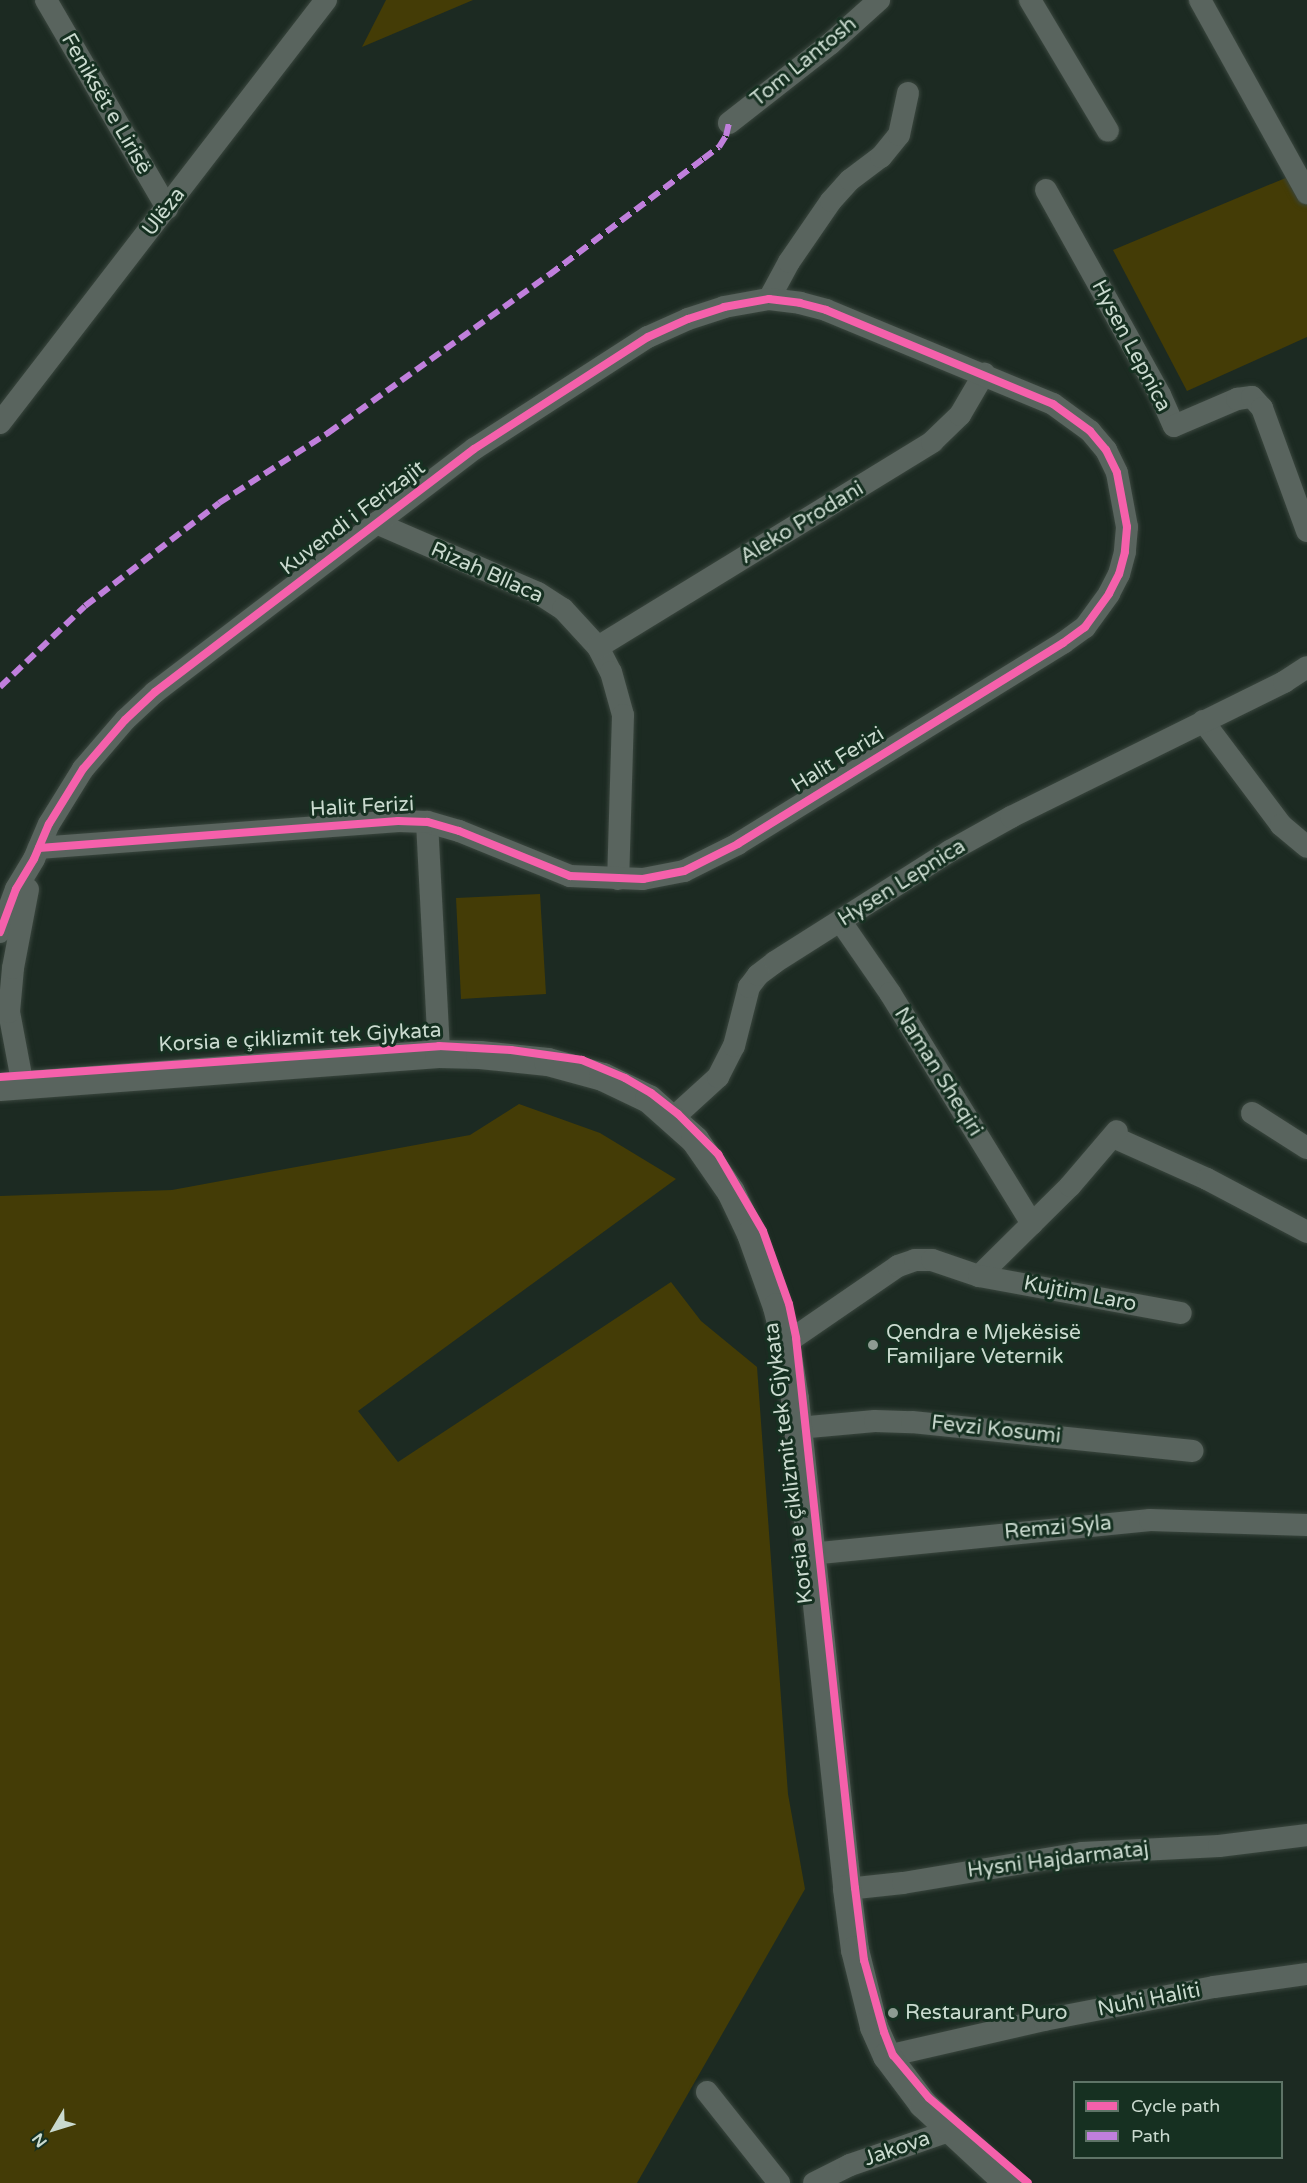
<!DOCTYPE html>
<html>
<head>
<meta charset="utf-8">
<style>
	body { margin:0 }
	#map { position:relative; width:1307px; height:2183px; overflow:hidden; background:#1c2a22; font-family:"Varela Round",sans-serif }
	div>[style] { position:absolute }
	.green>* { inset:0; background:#443c06 }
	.roads { filter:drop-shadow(0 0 2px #3a463e) drop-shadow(0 0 2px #3a463e) }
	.minor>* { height:22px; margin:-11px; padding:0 11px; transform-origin:11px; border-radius:11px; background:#59645e }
	.tertiary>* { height:28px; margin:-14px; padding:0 14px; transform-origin:14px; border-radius:14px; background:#59645e }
	.quiet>* { height:6px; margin-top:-3px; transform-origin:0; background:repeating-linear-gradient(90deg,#c07fdc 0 12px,transparent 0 18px) }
	.cycleway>* { height:8px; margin:-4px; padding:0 4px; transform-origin:4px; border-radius:4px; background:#f560ab }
	.dots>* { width:16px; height:16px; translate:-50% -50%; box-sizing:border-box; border:3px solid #163021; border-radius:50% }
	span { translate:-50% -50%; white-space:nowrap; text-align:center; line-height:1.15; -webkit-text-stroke:6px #163021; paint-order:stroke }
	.street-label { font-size:21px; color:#cadacf }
	.poi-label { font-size:21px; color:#cadacf }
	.left { translate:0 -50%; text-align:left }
	.legend { position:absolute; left:1073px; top:2081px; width:210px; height:78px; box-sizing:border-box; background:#163021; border:2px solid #5e7467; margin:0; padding:8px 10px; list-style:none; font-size:18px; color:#cadacf }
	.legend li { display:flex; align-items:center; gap:12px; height:30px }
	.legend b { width:30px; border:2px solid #5e7467 }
	.north { position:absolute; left:24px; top:2099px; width:60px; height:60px; -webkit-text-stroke:4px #163021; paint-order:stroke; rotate:232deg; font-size:16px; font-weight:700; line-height:24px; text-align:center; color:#cadacf }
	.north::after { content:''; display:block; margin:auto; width:21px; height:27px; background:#cadacf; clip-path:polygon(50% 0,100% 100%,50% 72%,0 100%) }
</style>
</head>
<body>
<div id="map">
	<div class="green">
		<div style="clip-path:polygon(386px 0,473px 0,362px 47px)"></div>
		<div style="clip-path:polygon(1307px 169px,1307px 337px,1187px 391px,1113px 250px)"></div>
		<div style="clip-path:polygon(540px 894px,546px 994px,461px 999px,456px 898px)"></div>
		<div style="clip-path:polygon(519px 1104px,600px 1133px,676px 1179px,358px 1411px,398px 1462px,671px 1282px,701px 1321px,757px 1367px,788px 1794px,805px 1889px,637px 2183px,0 2183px,0 1196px,172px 1190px,470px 1135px)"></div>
	</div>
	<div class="roads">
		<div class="minor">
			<div style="left:46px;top:0;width:241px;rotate:59.8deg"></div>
			<div style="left:1030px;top:0;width:152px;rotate:59.2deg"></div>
			<div style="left:1200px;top:0;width:221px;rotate:61deg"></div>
			<div style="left:729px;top:123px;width:128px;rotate:-38deg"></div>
			<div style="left:830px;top:44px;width:66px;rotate:-41.9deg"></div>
			<div style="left:1046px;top:190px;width:235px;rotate:60.9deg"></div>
			<div style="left:1160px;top:395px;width:34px;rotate:66deg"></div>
			<div style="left:1174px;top:426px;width:69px;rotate:-23.2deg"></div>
			<div style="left:1237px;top:399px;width:15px;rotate:-8deg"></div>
			<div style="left:1252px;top:397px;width:15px;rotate:48deg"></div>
			<div style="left:1262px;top:408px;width:131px;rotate:69.9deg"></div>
			<div style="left:769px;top:299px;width:42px;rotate:-61.6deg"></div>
			<div style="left:789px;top:262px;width:74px;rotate:-55.5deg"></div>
			<div style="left:831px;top:201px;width:28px;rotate:-48deg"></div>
			<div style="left:850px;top:180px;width:39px;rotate:-37deg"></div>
			<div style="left:881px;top:157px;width:28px;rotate:-51deg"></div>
			<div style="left:899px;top:135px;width:43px;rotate:-77.9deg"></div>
			<div style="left:0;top:423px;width:534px;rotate:-52.38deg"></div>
			<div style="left:376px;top:523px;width:176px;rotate:23.4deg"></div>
			<div style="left:538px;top:593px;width:30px;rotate:33deg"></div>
			<div style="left:563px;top:609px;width:52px;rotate:47.4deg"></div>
			<div style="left:598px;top:647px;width:28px;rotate:63deg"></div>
			<div style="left:611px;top:672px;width:45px;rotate:74.4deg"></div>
			<div style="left:623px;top:715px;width:164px;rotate:91.7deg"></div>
			<div style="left:598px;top:647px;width:392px;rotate:-31.5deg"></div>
			<div style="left:932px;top:442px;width:39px;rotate:-44deg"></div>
			<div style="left:960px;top:415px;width:48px;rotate:-59.7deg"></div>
			<div style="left:1203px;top:721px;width:130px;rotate:53.1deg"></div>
			<div style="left:1281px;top:825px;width:34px;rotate:40deg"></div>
			<div style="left:427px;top:822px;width:232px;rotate:87deg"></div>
			<div style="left:841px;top:922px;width:86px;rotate:55.4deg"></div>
			<div style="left:890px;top:993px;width:271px;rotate:58.4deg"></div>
			<div style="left:0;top:932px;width:46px;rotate:-69.6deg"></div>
			<div style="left:16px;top:889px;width:35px;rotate:-59deg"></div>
			<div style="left:34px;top:859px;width:38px;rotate:-67deg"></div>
			<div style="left:49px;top:824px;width:65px;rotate:-58.3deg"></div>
			<div style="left:83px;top:769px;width:65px;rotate:-49.4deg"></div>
			<div style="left:125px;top:720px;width:41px;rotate:-43deg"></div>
			<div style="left:155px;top:692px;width:401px;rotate:-37.3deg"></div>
			<div style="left:474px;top:449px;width:207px;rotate:-32.8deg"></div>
			<div style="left:648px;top:337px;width:44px;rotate:-24.2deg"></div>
			<div style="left:688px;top:319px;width:38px;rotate:-18deg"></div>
			<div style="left:724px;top:307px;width:46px;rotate:-10.1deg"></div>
			<div style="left:769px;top:299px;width:31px;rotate:7deg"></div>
			<div style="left:800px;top:303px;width:27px;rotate:15deg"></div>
			<div style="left:826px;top:310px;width:246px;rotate:22.5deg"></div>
			<div style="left:1053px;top:404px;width:46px;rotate:36.1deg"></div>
			<div style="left:1090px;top:431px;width:25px;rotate:50deg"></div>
			<div style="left:1106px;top:450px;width:25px;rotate:64deg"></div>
			<div style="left:1117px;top:473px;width:55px;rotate:79.5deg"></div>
			<div style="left:1127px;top:527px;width:25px;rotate:95deg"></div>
			<div style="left:1125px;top:552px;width:23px;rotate:105deg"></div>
			<div style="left:1119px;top:574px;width:22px;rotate:117deg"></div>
			<div style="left:1109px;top:594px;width:41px;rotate:126deg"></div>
			<div style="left:1085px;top:627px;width:27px;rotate:144deg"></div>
			<div style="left:1063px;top:643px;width:382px;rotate:148.3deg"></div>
			<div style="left:738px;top:844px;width:60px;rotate:153.4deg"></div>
			<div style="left:684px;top:871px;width:42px;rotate:169deg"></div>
			<div style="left:643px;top:879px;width:73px;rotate:-177.6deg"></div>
			<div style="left:570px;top:876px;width:120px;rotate:-157.9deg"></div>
			<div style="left:459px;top:831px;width:33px;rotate:-164deg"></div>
			<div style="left:427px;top:822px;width:29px;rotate:-178deg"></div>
			<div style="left:398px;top:821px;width:360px;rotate:175.7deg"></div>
			<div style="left:23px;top:1086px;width:75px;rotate:-100.7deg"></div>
			<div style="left:9px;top:1012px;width:44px;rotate:-84.8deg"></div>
			<div style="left:13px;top:968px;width:80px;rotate:-79.2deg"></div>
			<div style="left:1252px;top:1113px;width:65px;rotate:32.5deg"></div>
			<div style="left:673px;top:1118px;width:61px;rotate:-42.3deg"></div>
			<div style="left:718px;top:1077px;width:35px;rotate:-63deg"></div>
			<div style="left:734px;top:1046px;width:61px;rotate:-75.7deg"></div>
			<div style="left:749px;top:987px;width:15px;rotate:-53deg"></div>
			<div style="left:758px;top:975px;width:21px;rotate:-37deg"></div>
			<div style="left:775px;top:962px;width:207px;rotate:-32.4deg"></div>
			<div style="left:950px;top:851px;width:70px;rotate:-29.1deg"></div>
			<div style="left:1011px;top:817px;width:305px;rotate:-26.3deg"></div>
			<div style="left:1284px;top:682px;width:27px;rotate:-33deg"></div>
			<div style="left:1113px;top:1137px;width:103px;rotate:24.1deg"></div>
			<div style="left:1207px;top:1179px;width:113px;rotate:27.9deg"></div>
			<div style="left:979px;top:1276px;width:128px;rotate:-44.7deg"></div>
			<div style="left:1070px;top:1186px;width:72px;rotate:-49.5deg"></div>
			<div style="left:786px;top:1343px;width:136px;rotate:-34.5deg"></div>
			<div style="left:898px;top:1266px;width:18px;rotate:-19deg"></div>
			<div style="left:915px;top:1260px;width:17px"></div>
			<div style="left:932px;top:1260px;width:50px;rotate:18.8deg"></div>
			<div style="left:979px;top:1276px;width:205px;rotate:10.4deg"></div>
			<div style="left:798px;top:1428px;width:77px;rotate:-5.2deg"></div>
			<div style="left:875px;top:1421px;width:37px;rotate:2deg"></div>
			<div style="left:912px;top:1422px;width:282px;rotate:5.9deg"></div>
			<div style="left:810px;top:1554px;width:342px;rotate:-5.7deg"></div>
			<div style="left:1150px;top:1520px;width:157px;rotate:1.8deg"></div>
			<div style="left:847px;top:1889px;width:56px;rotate:-6.1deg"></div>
			<div style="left:903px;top:1883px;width:181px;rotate:-9.5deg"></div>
			<div style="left:1082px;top:1853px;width:137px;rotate:-2.9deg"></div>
			<div style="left:1219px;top:1846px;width:89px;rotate:-7.1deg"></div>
			<div style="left:887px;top:2056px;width:161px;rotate:-12.9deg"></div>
			<div style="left:1044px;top:2020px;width:173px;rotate:-11deg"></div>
			<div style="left:1214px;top:1987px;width:94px;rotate:-8deg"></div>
			<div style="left:707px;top:2092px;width:116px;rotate:51.6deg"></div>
			<div style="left:814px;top:2183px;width:40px;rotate:-26.6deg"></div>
			<div style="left:850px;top:2165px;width:105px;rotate:-19deg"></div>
		</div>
		<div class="tertiary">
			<div style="left:0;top:1087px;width:440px;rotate:-4.3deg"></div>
			<div style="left:439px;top:1054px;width:41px;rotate:1.4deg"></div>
			<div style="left:480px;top:1055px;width:68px;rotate:5.9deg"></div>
			<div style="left:548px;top:1062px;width:57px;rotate:15.3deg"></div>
			<div style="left:603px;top:1077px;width:51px;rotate:25.6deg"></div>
			<div style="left:649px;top:1099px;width:62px;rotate:41.7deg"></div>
			<div style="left:695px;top:1140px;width:63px;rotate:55.3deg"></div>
			<div style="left:731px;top:1192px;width:47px;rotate:64.5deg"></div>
			<div style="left:751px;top:1234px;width:77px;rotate:70.4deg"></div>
			<div style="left:777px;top:1307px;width:37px;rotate:76deg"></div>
			<div style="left:786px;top:1343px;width:57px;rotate:80.9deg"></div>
			<div style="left:795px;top:1399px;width:493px;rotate:83.9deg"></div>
			<div style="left:847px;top:1889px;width:62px;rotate:82.5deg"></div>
			<div style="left:855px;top:1950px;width:79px;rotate:76.1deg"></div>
			<div style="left:874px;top:2027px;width:32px;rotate:66deg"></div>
			<div style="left:887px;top:2056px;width:60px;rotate:53.1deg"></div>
			<div style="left:923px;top:2104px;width:116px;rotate:42.9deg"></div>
		</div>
	</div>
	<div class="quiet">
		<div style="left:0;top:687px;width:117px;rotate:-43.6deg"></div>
		<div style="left:85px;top:606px;width:169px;rotate:-37.5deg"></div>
		<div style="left:219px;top:503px;width:130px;rotate:-32.7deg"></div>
		<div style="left:328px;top:433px;width:272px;rotate:-35.6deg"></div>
		<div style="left:549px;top:275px;width:193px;rotate:-37deg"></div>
		<div style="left:703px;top:159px;width:20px;rotate:-37deg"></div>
		<div style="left:719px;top:147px;width:13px;rotate:-58deg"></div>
		<div style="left:726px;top:136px;width:13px;rotate:-77deg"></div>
	</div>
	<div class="cycleway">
		<div style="left:0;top:932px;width:46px;rotate:-69.6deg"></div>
		<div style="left:16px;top:889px;width:35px;rotate:-59deg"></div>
		<div style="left:34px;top:859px;width:38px;rotate:-67deg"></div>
		<div style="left:49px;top:824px;width:65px;rotate:-58.3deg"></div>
		<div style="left:83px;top:769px;width:65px;rotate:-49.4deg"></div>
		<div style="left:125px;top:720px;width:41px;rotate:-43deg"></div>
		<div style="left:155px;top:692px;width:401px;rotate:-37.3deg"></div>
		<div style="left:474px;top:449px;width:207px;rotate:-32.8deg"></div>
		<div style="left:648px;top:337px;width:44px;rotate:-24.2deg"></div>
		<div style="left:688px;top:319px;width:38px;rotate:-18deg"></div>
		<div style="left:724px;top:307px;width:46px;rotate:-10.1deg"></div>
		<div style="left:769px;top:299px;width:31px;rotate:7deg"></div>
		<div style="left:800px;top:303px;width:27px;rotate:15deg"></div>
		<div style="left:826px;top:310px;width:246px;rotate:22.5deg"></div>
		<div style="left:1053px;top:404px;width:46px;rotate:36.1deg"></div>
		<div style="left:1090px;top:431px;width:25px;rotate:50deg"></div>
		<div style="left:1106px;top:450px;width:25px;rotate:64deg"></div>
		<div style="left:1117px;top:473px;width:55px;rotate:79.5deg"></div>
		<div style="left:1127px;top:527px;width:25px;rotate:95deg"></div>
		<div style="left:1125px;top:552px;width:23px;rotate:105deg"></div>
		<div style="left:1119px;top:574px;width:22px;rotate:117deg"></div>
		<div style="left:1109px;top:594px;width:41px;rotate:126deg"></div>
		<div style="left:1085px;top:627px;width:27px;rotate:144deg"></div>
		<div style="left:1063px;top:643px;width:382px;rotate:148.3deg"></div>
		<div style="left:738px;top:844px;width:60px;rotate:153.4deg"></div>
		<div style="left:684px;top:871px;width:42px;rotate:169deg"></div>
		<div style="left:643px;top:879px;width:73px;rotate:-177.6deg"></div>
		<div style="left:570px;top:876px;width:120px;rotate:-157.9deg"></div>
		<div style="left:459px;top:831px;width:33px;rotate:-164deg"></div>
		<div style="left:427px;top:822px;width:29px;rotate:-178deg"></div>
		<div style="left:398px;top:821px;width:360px;rotate:175.7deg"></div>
		<div style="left:0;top:1077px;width:440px;rotate:-4deg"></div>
		<div style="left:439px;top:1046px;width:72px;rotate:3.2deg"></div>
		<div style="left:511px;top:1050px;width:72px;rotate:8deg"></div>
		<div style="left:582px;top:1060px;width:47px;rotate:22.7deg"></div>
		<div style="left:625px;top:1078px;width:30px;rotate:30deg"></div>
		<div style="left:651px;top:1093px;width:34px;rotate:38deg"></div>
		<div style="left:678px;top:1114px;width:57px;rotate:45deg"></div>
		<div style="left:718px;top:1154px;width:89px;rotate:59.7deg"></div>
		<div style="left:763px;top:1231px;width:77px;rotate:70.4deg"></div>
		<div style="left:789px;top:1304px;width:35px;rotate:78deg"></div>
		<div style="left:796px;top:1338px;width:553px;rotate:83.88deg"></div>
		<div style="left:855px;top:1888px;width:73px;rotate:82.9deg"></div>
		<div style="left:864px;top:1960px;width:75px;rotate:74.5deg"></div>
		<div style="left:884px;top:2032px;width:25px;rotate:69deg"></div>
		<div style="left:893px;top:2055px;width:56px;rotate:50.1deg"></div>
		<div style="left:929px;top:2098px;width:130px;rotate:40.6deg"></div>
	</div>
	<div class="dots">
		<div style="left:873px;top:1345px;background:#8d9c92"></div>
		<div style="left:893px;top:2013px;background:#8d9c92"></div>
	</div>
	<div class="street-label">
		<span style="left:804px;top:62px;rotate:-39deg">Tom Lantosh</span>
		<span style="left:106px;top:104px;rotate:60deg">Feniksët e Lirisë</span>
		<span style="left:164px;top:212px;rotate:-52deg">Ulëza</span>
		<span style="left:1131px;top:346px;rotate:62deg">Hysen Lepnica</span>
		<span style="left:353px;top:518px;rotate:-37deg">Kuvendi i Ferizajit</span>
		<span style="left:802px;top:523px;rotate:-31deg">Aleko Prodani</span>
		<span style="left:487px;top:573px;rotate:24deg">Rizah Bllaca</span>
		<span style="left:838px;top:760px;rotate:-32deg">Halit Ferizi</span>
		<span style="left:362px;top:807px;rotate:-3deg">Halit Ferizi</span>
		<span style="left:902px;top:883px;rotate:-32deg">Hysen Lepnica</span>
		<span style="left:300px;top:1038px;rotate:-3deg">Korsia e çiklizmit tek Gjykata</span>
		<span style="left:938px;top:1072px;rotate:58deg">Naman Sheqiri</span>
		<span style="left:1080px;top:1294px;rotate:11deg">Kujtim Laro</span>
		<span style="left:996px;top:1430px;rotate:6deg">Fevzi Kosumi</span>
		<span style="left:789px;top:1463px;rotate:-97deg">Korsia e çiklizmit tek Gjykata</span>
		<span style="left:1058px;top:1528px;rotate:-5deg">Remzi Syla</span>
		<span style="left:1058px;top:1860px;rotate:-7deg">Hysni Hajdarmataj</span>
		<span style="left:1149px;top:2000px;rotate:-11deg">Nuhi Haliti</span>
		<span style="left:897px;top:2149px;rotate:-19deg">Jakova</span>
	</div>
	<div class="poi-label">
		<span class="left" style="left:886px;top:1345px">Qendra e Mjekësisë<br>Familjare Veternik</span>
		<span class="left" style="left:905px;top:2013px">Restaurant Puro</span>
	</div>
	<ul class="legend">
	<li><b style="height:8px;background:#f560ab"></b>Cycle path</li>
	<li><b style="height:8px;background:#c07fdc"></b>Path</li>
	</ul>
	<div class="north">N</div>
</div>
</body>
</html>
